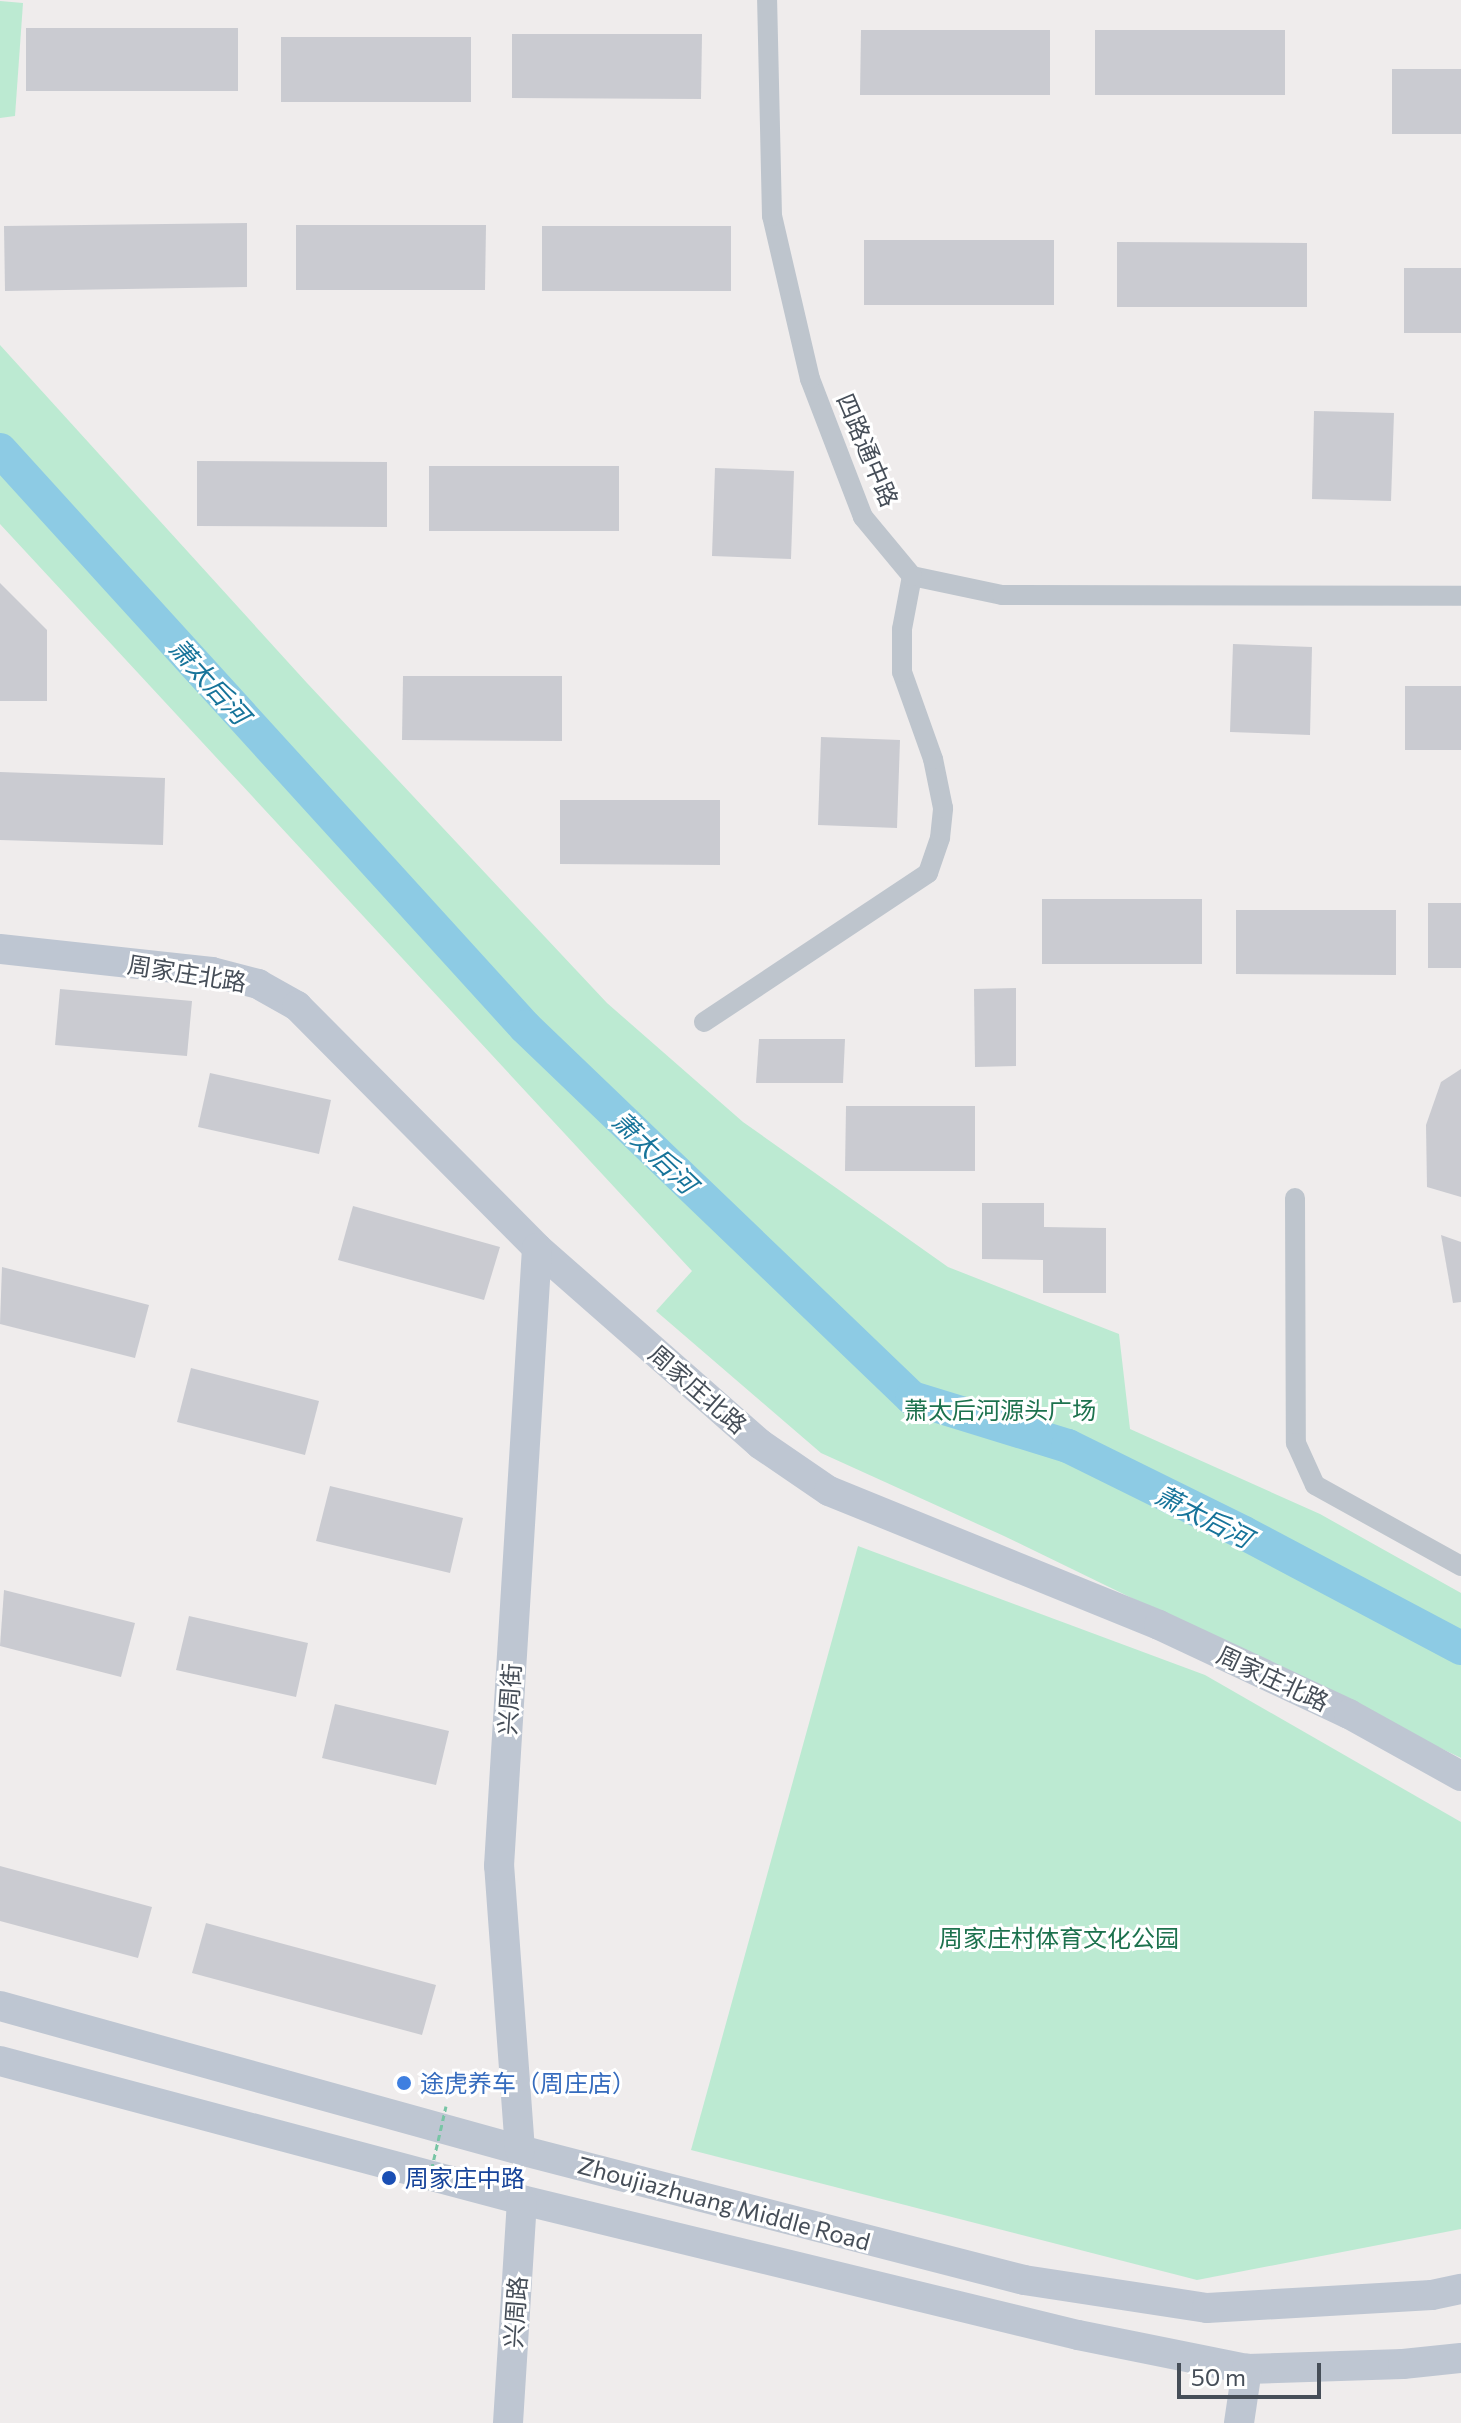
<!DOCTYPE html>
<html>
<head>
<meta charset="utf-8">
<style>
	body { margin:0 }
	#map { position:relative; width:1461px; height:2423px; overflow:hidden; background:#efecec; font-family:Commissioner,"Noto Sans SC",sans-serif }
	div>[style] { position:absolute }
	.green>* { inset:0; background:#bcead2 }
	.river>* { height:34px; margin:-17px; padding:0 17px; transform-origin:17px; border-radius:17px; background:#8dcbe4 }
	.building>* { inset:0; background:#cacbd1 }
	.street>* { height:20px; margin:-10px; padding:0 10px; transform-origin:10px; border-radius:10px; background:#bec5cd }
	.secondary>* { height:30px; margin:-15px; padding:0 15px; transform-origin:15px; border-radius:15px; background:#bec6d2 }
	.path-bridge>* { height:3px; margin-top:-1.5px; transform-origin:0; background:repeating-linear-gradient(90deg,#78c5a5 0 6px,transparent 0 10px) }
	.dots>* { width:22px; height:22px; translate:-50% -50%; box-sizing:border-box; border:4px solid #fff; border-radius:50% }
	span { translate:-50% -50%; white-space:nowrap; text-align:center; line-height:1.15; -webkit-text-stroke:6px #fff; paint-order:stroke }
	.street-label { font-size:24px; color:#464e58 }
	.park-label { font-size:24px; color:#1d724e }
	.shop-label { font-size:24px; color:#366cbe }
	.left { translate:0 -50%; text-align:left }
	.transit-label { font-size:24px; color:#164399 }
	.water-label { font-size:26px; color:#17749a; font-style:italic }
	.scale { position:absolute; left:1177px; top:2363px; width:144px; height:36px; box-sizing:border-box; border:4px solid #464e58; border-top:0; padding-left:10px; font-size:24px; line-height:28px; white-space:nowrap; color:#464e58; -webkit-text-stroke:6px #fff; paint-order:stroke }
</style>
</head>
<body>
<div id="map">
	<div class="green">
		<div style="clip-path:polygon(0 1px,23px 3px,15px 116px,0 118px)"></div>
		<div style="clip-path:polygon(0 345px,307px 683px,607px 1003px,743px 1122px,948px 1267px,1119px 1334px,1130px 1429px,1320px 1514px,1461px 1593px,1461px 1758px,1004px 1536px,821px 1453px,656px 1311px,692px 1271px,0 524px)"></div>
		<div style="clip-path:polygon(858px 1546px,1205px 1675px,1461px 1822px,1461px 2229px,1197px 2280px,691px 2150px)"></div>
	</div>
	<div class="river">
		<div style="left:0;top:450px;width:780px;rotate:47.7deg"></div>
		<div style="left:525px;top:1027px;width:536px;rotate:43.79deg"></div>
		<div style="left:912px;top:1398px;width:163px;rotate:17.1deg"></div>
		<div style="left:1068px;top:1446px;width:196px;rotate:26.3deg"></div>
		<div style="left:1244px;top:1533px;width:246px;rotate:27.9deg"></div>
	</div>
	<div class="building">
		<div style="clip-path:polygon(26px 28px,238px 28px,238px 91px,26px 91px)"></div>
		<div style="clip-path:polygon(861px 30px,1050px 30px,1050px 95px,860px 95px)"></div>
		<div style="clip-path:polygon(1095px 30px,1285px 30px,1285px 95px,1095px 95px)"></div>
		<div style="clip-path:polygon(512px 34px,702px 34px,701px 99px,512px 98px)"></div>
		<div style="clip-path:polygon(281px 37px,471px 37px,471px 102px,281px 102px)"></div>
		<div style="clip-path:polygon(1392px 69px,1461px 69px,1461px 134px,1392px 134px)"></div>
		<div style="clip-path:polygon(247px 223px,247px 287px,5px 291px,4px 226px)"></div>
		<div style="clip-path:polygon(296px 225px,486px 225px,485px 290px,296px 290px)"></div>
		<div style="clip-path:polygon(542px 226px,731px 226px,731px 291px,542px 291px)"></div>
		<div style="clip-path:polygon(864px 240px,1054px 240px,1054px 305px,864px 305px)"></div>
		<div style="clip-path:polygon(1117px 242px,1307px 243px,1307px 307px,1117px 307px)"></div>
		<div style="clip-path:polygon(1404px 268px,1461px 268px,1461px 333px,1404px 333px)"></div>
		<div style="clip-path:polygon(1314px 411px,1394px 413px,1391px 501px,1312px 499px)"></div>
		<div style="clip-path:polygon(197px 461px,387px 462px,387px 527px,197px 526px)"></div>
		<div style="clip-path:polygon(429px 466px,619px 466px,619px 531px,429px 531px)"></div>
		<div style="clip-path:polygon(715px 468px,794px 471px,791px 559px,712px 556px)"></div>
		<div style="clip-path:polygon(0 583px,47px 630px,47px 701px,0 701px)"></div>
		<div style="clip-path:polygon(1233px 644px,1312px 647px,1310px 735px,1230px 732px)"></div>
		<div style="clip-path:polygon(403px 676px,562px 676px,562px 741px,402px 740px)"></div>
		<div style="clip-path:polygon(1405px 686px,1461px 686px,1461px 750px,1405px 750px)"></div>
		<div style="clip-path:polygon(821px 737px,900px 740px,897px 828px,818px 825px)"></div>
		<div style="clip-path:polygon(0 772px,165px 778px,163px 845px,0 840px)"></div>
		<div style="clip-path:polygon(560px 800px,720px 800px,720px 865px,560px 864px)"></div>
		<div style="clip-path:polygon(1042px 899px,1202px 899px,1202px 964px,1042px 964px)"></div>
		<div style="clip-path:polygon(1428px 903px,1461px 903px,1461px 968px,1428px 968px)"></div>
		<div style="clip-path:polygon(1236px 910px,1396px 910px,1396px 975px,1236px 974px)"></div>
		<div style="clip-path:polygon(1016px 988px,1016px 1066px,975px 1067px,974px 989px)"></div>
		<div style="clip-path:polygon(60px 989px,192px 1001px,187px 1056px,55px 1045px)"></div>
		<div style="clip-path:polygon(759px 1039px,845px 1039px,843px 1083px,756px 1083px)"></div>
		<div style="clip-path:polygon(1461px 1069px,1461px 1197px,1427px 1187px,1426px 1125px,1441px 1082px)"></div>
		<div style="clip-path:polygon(210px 1073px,331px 1100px,319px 1154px,198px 1127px)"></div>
		<div style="clip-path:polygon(846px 1106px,975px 1106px,975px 1171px,845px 1171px)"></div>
		<div style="clip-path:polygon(982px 1203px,1044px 1203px,1044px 1227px,1106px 1228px,1106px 1293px,1043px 1293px,1043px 1260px,982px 1259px)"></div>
		<div style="clip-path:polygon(353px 1206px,500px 1247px,484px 1300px,338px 1260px)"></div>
		<div style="clip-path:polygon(1441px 1235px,1461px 1242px,1461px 1302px,1453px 1303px)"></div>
		<div style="clip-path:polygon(2px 1267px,149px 1305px,135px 1358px,0 1324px)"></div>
		<div style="clip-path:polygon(191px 1368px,319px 1401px,305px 1455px,177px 1422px)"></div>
		<div style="clip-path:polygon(330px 1486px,463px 1518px,450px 1573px,316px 1541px)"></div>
		<div style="clip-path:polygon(4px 1590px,135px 1623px,121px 1677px,0 1646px)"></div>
		<div style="clip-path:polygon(189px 1616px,308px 1643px,296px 1697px,176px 1670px)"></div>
		<div style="clip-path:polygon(335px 1704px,449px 1731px,436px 1785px,322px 1758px)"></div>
		<div style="clip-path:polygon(0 1866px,152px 1907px,138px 1958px,0 1921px)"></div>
		<div style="clip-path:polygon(206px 1923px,436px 1985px,422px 2035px,192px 1973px)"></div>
	</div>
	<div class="street">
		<div style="left:912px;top:576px;width:92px;rotate:11.9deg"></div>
		<div style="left:1002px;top:595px;width:459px;rotate:0.1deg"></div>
		<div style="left:704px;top:1022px;width:269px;rotate:-33.6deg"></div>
		<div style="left:928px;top:873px;width:37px;rotate:-71deg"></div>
		<div style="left:940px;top:838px;width:30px;rotate:-84deg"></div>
		<div style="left:943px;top:808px;width:50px;rotate:-101.5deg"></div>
		<div style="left:933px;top:759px;width:92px;rotate:-109.6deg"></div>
		<div style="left:902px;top:672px;width:43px;rotate:-90deg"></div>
		<div style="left:902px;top:629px;width:54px;rotate:-79.3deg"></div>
		<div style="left:912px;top:576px;width:77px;rotate:-129.7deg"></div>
		<div style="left:863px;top:517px;width:148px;rotate:-111deg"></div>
		<div style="left:810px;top:379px;width:167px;rotate:-103.1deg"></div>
		<div style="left:772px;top:216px;width:216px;rotate:-91.3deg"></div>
		<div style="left:1295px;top:1198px;width:245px;rotate:89.8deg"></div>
		<div style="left:1296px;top:1443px;width:46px;rotate:65.7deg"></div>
		<div style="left:1315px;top:1485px;width:167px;rotate:29deg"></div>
	</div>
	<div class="secondary">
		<div style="left:0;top:949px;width:213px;rotate:6.2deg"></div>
		<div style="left:212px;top:972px;width:48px;rotate:14.6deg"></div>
		<div style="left:258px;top:984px;width:45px;rotate:29.4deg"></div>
		<div style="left:297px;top:1006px;width:341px;rotate:45.2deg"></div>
		<div style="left:537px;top:1248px;width:297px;rotate:41.3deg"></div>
		<div style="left:760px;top:1444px;width:83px;rotate:34.3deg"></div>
		<div style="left:829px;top:1491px;width:356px;rotate:22.1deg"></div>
		<div style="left:1159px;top:1625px;width:210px;rotate:25.1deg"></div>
		<div style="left:1349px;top:1714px;width:128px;rotate:29deg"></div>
		<div style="left:0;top:2006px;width:540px;rotate:15.48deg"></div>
		<div style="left:520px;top:2150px;width:520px;rotate:14.46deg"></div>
		<div style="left:1024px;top:2280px;width:185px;rotate:8.7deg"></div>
		<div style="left:1207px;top:2308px;width:225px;rotate:-3.3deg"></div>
		<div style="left:1432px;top:2295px;width:30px;rotate:-12deg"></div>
		<div style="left:0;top:2061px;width:540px;rotate:14.91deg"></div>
		<div style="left:522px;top:2200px;width:572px;rotate:13.65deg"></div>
		<div style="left:1078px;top:2335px;width:172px;rotate:11.4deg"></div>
		<div style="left:1247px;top:2369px;width:156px;rotate:-1.8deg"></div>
		<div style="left:1403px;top:2364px;width:58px;rotate:-5.9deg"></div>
		<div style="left:520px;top:2150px;width:285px;rotate:-94.2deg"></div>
		<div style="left:499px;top:1866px;width:619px;rotate:-86.48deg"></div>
		<div style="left:508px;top:2423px;width:223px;rotate:-86.4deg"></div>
		<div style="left:1239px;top:2423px;width:55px;rotate:-81.6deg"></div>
	</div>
	<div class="path-bridge">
		<div style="left:427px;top:2189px;width:85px;rotate:-77.1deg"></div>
	</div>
	<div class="dots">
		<div style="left:404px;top:2083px;background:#3f7fe0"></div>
		<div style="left:389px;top:2178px;background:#1a4fb4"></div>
	</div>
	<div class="street-label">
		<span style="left:868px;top:450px;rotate:67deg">四路通中路</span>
		<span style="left:187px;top:973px;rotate:9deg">周家庄北路</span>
		<span style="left:698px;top:1389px;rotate:41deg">周家庄北路</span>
		<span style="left:1273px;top:1678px;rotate:25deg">周家庄北路</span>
		<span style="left:509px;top:1699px;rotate:-86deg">兴周街</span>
		<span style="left:724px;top:2203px;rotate:15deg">Zhoujiazhuang Middle Road</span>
		<span style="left:515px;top:2312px;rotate:-86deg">兴周路</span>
	</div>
	<div class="park-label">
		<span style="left:1000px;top:1410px">萧太后河源头广场</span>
		<span style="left:1059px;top:1938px">周家庄村体育文化公园</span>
	</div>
	<div class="shop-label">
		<span class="left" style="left:420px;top:2083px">途虎养车（周庄店）</span>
	</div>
	<div class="transit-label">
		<span class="left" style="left:405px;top:2178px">周家庄中路</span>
	</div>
	<div class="water-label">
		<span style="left:210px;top:681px;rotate:48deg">萧太后河</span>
		<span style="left:655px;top:1152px;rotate:44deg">萧太后河</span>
		<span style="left:1204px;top:1516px;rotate:27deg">萧太后河</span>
	</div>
	<div class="scale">50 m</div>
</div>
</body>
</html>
